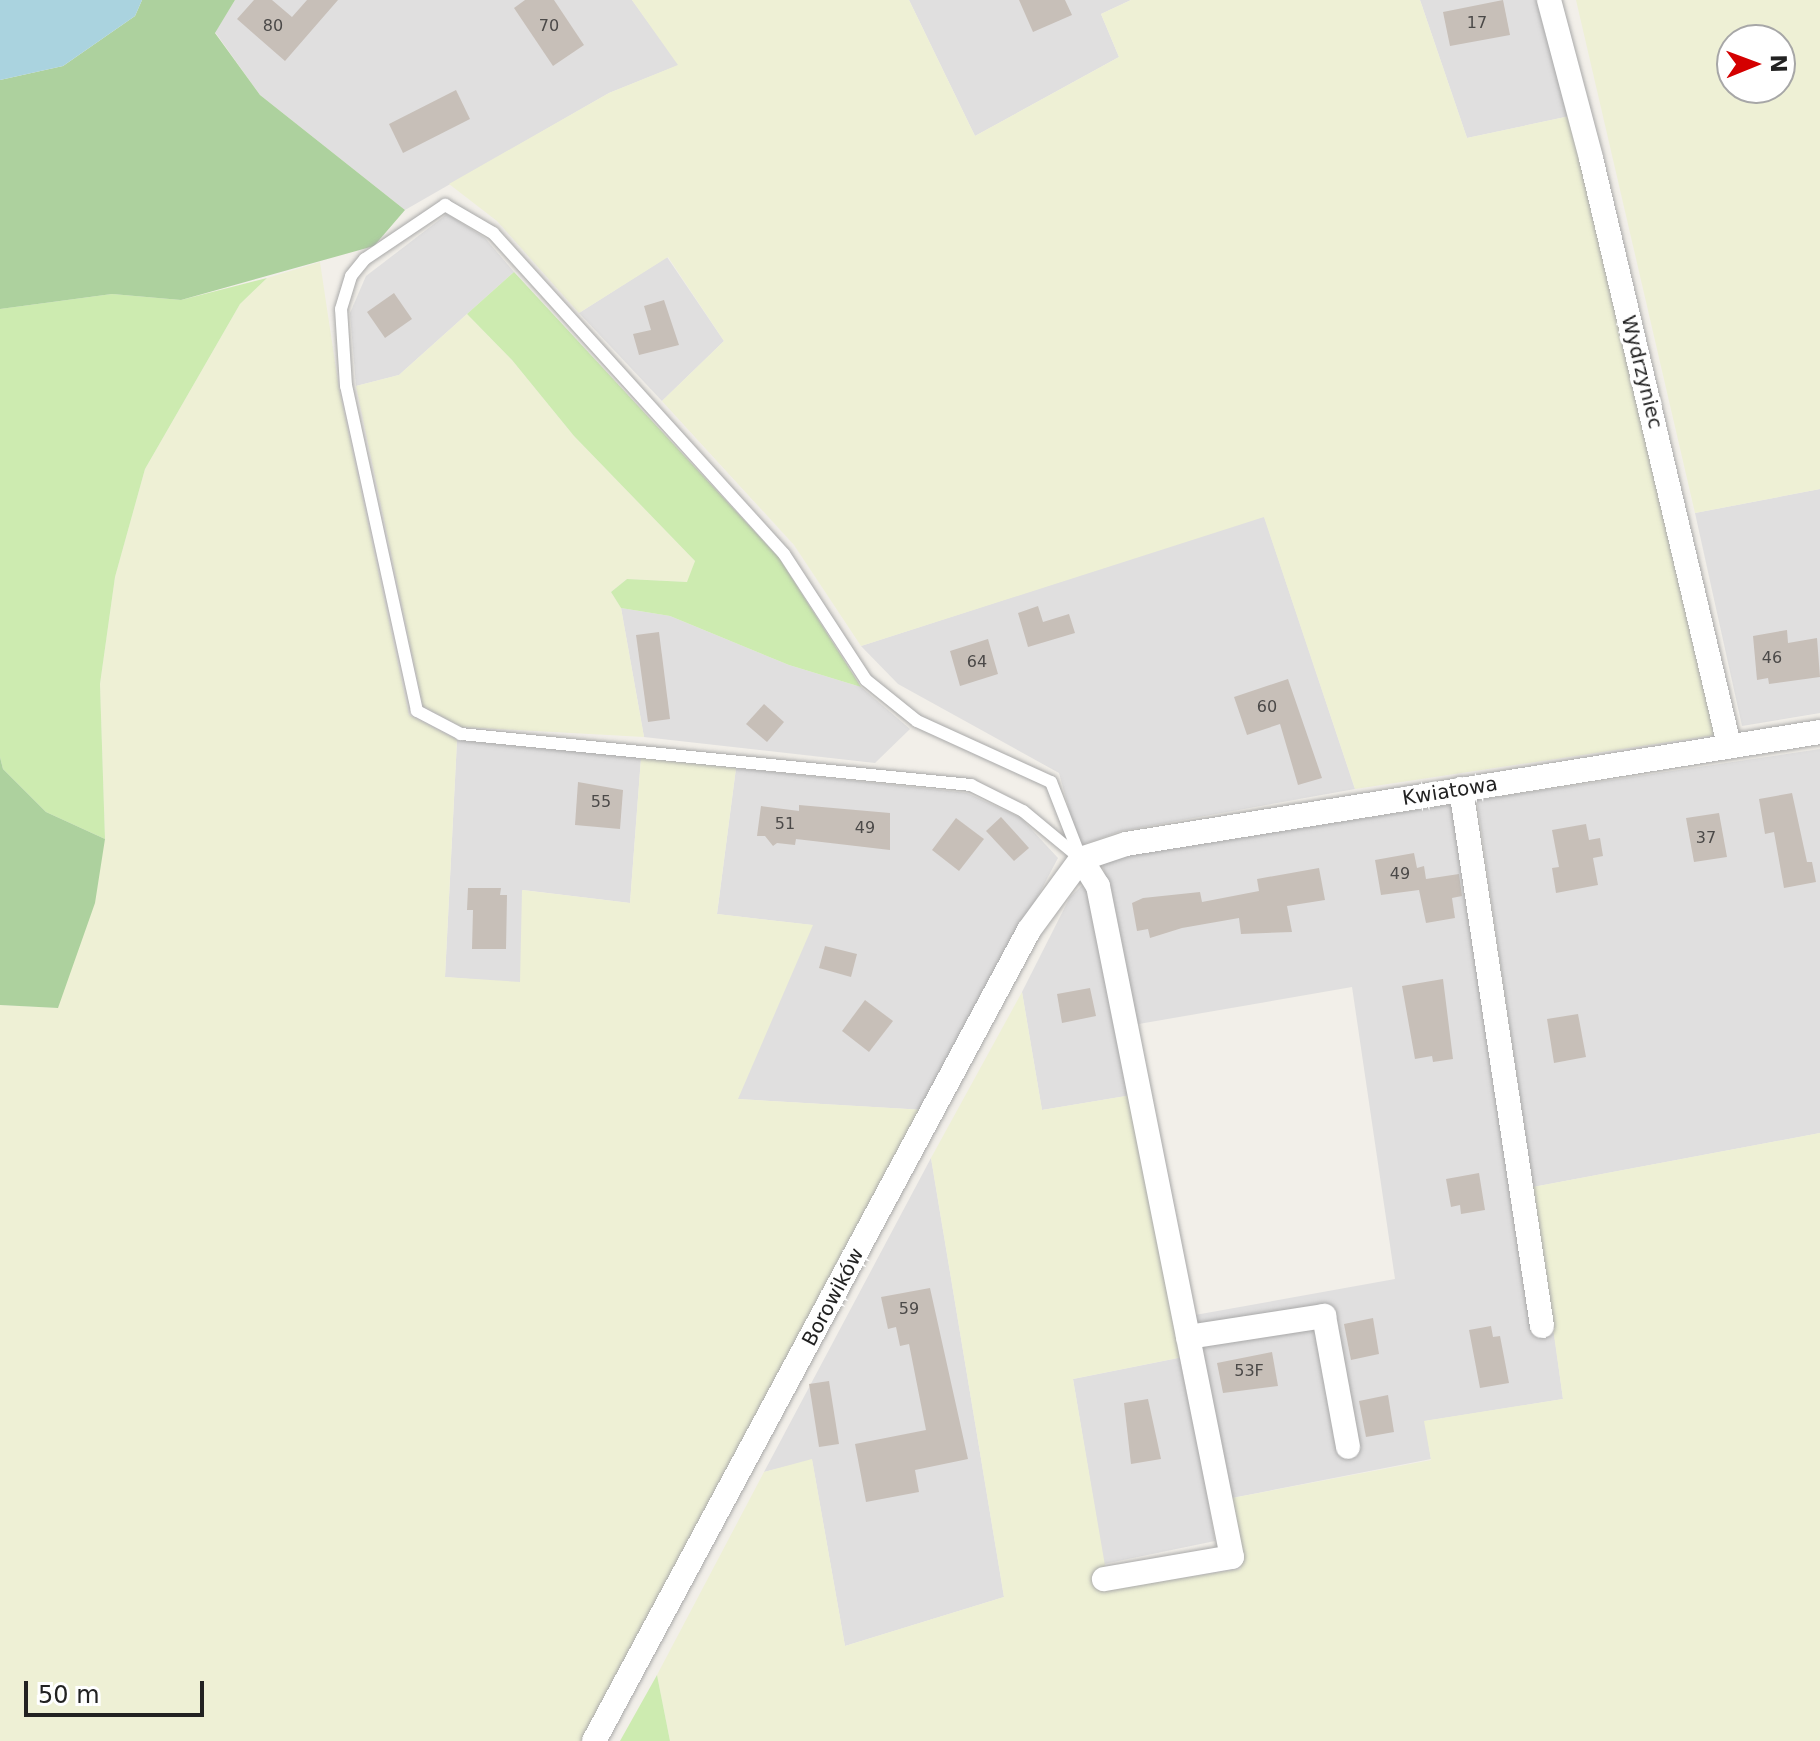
<!DOCTYPE html>
<html>
<head>
<meta charset="utf-8">
<style>
	body { margin:0 }
	#map { position:relative; width:1820px; height:1741px; overflow:hidden; background:#f2efe9; font-family:"DejaVu Sans",sans-serif }
	div>[style] { position:absolute }
	.residential>* { inset:0; background:#e0dfdf }
	.farmland>* { inset:0; background:#eef0d5 }
	.grass>* { inset:0; background:#cdebb0 }
	.forest>* { inset:0; background:#add19e }
	.water>* { inset:0; background:#aad3df }
	.building>* { inset:0; background:#c7bfb8 }
	.roads { filter:drop-shadow(0 0 2px #a9a9a9) drop-shadow(0 0 2px #a9a9a9) }
	.lane>* { height:12px; margin:-6px; padding:0 6px; transform-origin:6px; border-radius:6px; background:#fff }
	.street>* { height:24px; margin:-12px; padding:0 12px; transform-origin:12px; border-radius:12px; background:#fff }
	span { translate:-50% -50%; white-space:nowrap; text-align:center; line-height:1.15; -webkit-text-stroke:6px #fff; paint-order:stroke }
	.number-label { font-size:16px; color:#4b4948 }
	.number-label span { -webkit-text-stroke-width:0 }
	.street-label { font-size:20px; color:#222 }
	.north { position:absolute; left:1716px; top:24px; width:80px; height:80px; box-sizing:border-box; background:#fff; border:2px solid #a7a7a7; border-radius:50%; rotate:89deg; font-size:22px; font-weight:700; line-height:32px; text-align:center; color:#222 }
	.north::after { content:''; display:block; margin:auto; width:28px; height:36px; background:#d40000; clip-path:polygon(50% 0,100% 100%,50% 72%,0 100%) }
	.scale { position:absolute; left:24px; top:1681px; width:180px; height:36px; box-sizing:border-box; border:4px solid #222; border-top:0; padding-left:10px; font-size:24px; line-height:28px; white-space:nowrap; color:#222; -webkit-text-stroke:6px #fff; paint-order:stroke }
</style>
</head>
<body>
<div id="map">
	<div class="residential">
		<div style="clip-path:polygon(235px 0,632px 0,679px 65px,609px 93px,405px 210px,260px 95px,215px 32px)"></div>
		<div style="clip-path:polygon(909px 0,1131px 0,1101px 14px,1119px 57px,975px 136px)"></div>
		<div style="clip-path:polygon(1420px 0,1537px 0,1570px 116px,1467px 138px)"></div>
		<div style="clip-path:polygon(447px 214px,485px 238px,514px 272px,399px 375px,356px 386px,350px 313px,366px 276px)"></div>
		<div style="clip-path:polygon(667px 257px,724px 341px,662px 401px,579px 313px)"></div>
		<div style="clip-path:polygon(1820px 489px,1820px 713px,1742px 726px,1695px 513px)"></div>
		<div style="clip-path:polygon(1264px 516px,1355px 789px,1121px 831px,1079px 846px,1059px 773px,898px 684px,861px 646px)"></div>
		<div style="clip-path:polygon(621px 608px,670px 616px,789px 665px,861px 687px,910px 729px,875px 763px,644px 737px)"></div>
		<div style="clip-path:polygon(457px 740px,641px 758px,630px 903px,523px 890px,521px 983px,445px 977px)"></div>
		<div style="clip-path:polygon(1820px 749px,1820px 1133px,1533px 1187px,1477px 800px)"></div>
		<div style="clip-path:polygon(736px 768px,967px 793px,1021px 818px,1058px 858px,925px 1110px,737px 1099px,812px 925px,717px 914px)"></div>
		<div style="clip-path:polygon(1455px 804px,1533px 1335px,1554px 1333px,1563px 1399px,1425px 1421px,1431px 1459px,1227px 1499px,1195px 1315px,1395px 1279px,1352px 987px,1133px 1025px,1102px 860px)"></div>
		<div style="clip-path:polygon(1092px 876px,1132px 1095px,1042px 1110px,1022px 992px,1070px 897px)"></div>
		<div style="clip-path:polygon(931px 1158px,1004px 1597px,845px 1646px,812px 1460px,764px 1472px)"></div>
		<div style="clip-path:polygon(1183px 1357px,1215px 1541px,1104px 1564px,1073px 1379px)"></div>
	</div>
	<div class="farmland">
		<div style="clip-path:polygon(632px 0,909px 0,975px 136px,1119px 57px,1101px 14px,1131px 0,1420px 0,1467px 138px,1570px 116px,1715px 735px,1355px 789px,1264px 517px,861px 646px,794px 545px,662px 401px,724px 341px,668px 257px,579px 313px,497px 221px,449px 184px,609px 93px,678px 65px)"></div>
		<div style="clip-path:polygon(evenodd,1576px 0,1820px 0,1820px 489px,1695px 513px,1576px 0,1732px 40px,1780px 40px,1780px 88px,1732px 88px,1732px 40px)"></div>
		<div style="clip-path:polygon(320px 262px,339px 389px,409px 715px,457px 740px,445px 977px,520px 982px,522px 890px,630px 903px,641px 758px,736px 768px,717px 914px,813px 925px,738px 1099px,925px 1110px,584px 1741px,0 1741px,0 1005px,58px 1008px,105px 839px,100px 684px,115px 577px,145px 469px,240px 304px,267px 278px)"></div>
		<div style="clip-path:polygon(467px 314px,512px 360px,574px 436px,695px 561px,688px 582px,627px 579px,611px 592px,621px 608px,644px 737px,462px 727px,423px 706px,356px 386px,399px 375px)"></div>
		<div style="clip-path:polygon(1022px 992px,1042px 1110px,1132px 1095px,1183px 1357px,1073px 1379px,1109px 1589px,1241px 1569px,1227px 1499px,1431px 1460px,1424px 1421px,1563px 1399px,1533px 1187px,1820px 1133px,1820px 1741px,670px 1741px,657px 1675px,764px 1472px,812px 1459px,845px 1646px,1004px 1597px,931px 1158px)"></div>
	</div>
	<div class="grass">
		<div style="clip-path:polygon(514px 272px,779px 558px,861px 687px,789px 665px,670px 616px,621px 608px,611px 592px,627px 579px,687px 582px,695px 561px,574px 436px,512px 360px,467px 314px)"></div>
		<div style="clip-path:polygon(267px 278px,240px 304px,145px 469px,115px 577px,100px 684px,105px 839px,46px 812px,3px 769px,0 757px,0 309px,112px 294px,181px 300px)"></div>
		<div style="clip-path:polygon(657px 1675px,670px 1741px,619px 1741px,620px 1741px)"></div>
	</div>
	<div class="forest">
		<div style="clip-path:polygon(142px 0,235px 0,215px 33px,260px 95px,405px 210px,374px 246px,181px 300px,112px 294px,0 309px,0 80px,63px 66px,135px 16px)"></div>
		<div style="clip-path:polygon(0 757px,3px 769px,46px 812px,105px 839px,95px 903px,58px 1008px,0 1005px)"></div>
	</div>
	<div class="water">
		<div style="clip-path:polygon(0 0,142px 0,135px 16px,63px 66px,0 80px)"></div>
	</div>
	<div class="building">
		<div style="clip-path:polygon(254px 0,272px 0,292px 17px,307px 0,338px 0,285px 61px,237px 19px)"></div>
		<div style="clip-path:polygon(525px 0,554px 0,584px 45px,553px 66px,514px 8px)"></div>
		<div style="clip-path:polygon(1019px 0,1065px 0,1072px 15px,1033px 32px)"></div>
		<div style="clip-path:polygon(1503px 0,1510px 35px,1450px 46px,1443px 12px)"></div>
		<div style="clip-path:polygon(456px 90px,470px 119px,403px 153px,389px 124px)"></div>
		<div style="clip-path:polygon(394px 293px,412px 319px,385px 338px,367px 312px)"></div>
		<div style="clip-path:polygon(664px 300px,679px 345px,639px 355px,633px 334px,651px 330px,644px 306px)"></div>
		<div style="clip-path:polygon(1038px 606px,1043px 622px,1069px 614px,1075px 633px,1028px 647px,1018px 613px)"></div>
		<div style="clip-path:polygon(1787px 630px,1788px 643px,1817px 638px,1820px 677px,1769px 684px,1768px 678px,1757px 680px,1753px 636px)"></div>
		<div style="clip-path:polygon(659px 632px,670px 719px,648px 722px,636px 635px)"></div>
		<div style="clip-path:polygon(988px 639px,998px 674px,960px 686px,950px 651px)"></div>
		<div style="clip-path:polygon(1288px 679px,1322px 778px,1298px 785px,1280px 724px,1247px 735px,1234px 697px)"></div>
		<div style="clip-path:polygon(764px 704px,784px 722px,767px 742px,746px 724px)"></div>
		<div style="clip-path:polygon(578px 782px,623px 790px,620px 829px,575px 825px)"></div>
		<div style="clip-path:polygon(1792px 793px,1807px 862px,1812px 862px,1816px 882px,1784px 888px,1774px 832px,1765px 834px,1759px 799px)"></div>
		<div style="clip-path:polygon(799px 805px,890px 813px,890px 850px,796px 839px,795px 845px,777px 843px,773px 846px,765px 836px,757px 836px,761px 806px,799px 811px)"></div>
		<div style="clip-path:polygon(1719px 813px,1727px 857px,1694px 862px,1686px 818px)"></div>
		<div style="clip-path:polygon(1001px 817px,1029px 848px,1014px 861px,986px 831px)"></div>
		<div style="clip-path:polygon(956px 818px,984px 839px,959px 871px,932px 850px)"></div>
		<div style="clip-path:polygon(1586px 824px,1589px 840px,1600px 838px,1603px 856px,1593px 858px,1598px 885px,1556px 893px,1552px 868px,1559px 867px,1552px 830px)"></div>
		<div style="clip-path:polygon(1414px 853px,1417px 868px,1424px 866px,1426px 879px,1459px 874px,1462px 896px,1452px 898px,1455px 918px,1426px 923px,1419px 890px,1381px 895px,1375px 860px)"></div>
		<div style="clip-path:polygon(1319px 868px,1325px 900px,1287px 906px,1292px 932px,1241px 934px,1239px 918px,1182px 928px,1150px 938px,1148px 929px,1137px 931px,1132px 903px,1143px 898px,1200px 892px,1202px 902px,1259px 891px,1257px 879px)"></div>
		<div style="clip-path:polygon(468px 888px,501px 888px,500px 895px,507px 895px,506px 949px,472px 949px,473px 910px,467px 910px)"></div>
		<div style="clip-path:polygon(825px 946px,857px 954px,851px 977px,819px 968px)"></div>
		<div style="clip-path:polygon(1443px 979px,1453px 1059px,1433px 1062px,1432px 1056px,1415px 1059px,1402px 986px)"></div>
		<div style="clip-path:polygon(1090px 988px,1096px 1016px,1062px 1023px,1057px 994px)"></div>
		<div style="clip-path:polygon(865px 1000px,893px 1021px,869px 1052px,842px 1031px)"></div>
		<div style="clip-path:polygon(1578px 1014px,1586px 1057px,1554px 1063px,1547px 1019px)"></div>
		<div style="clip-path:polygon(1479px 1173px,1485px 1210px,1461px 1214px,1460px 1205px,1451px 1207px,1446px 1179px)"></div>
		<div style="clip-path:polygon(930px 1288px,968px 1459px,915px 1470px,919px 1492px,866px 1502px,855px 1444px,926px 1430px,909px 1344px,900px 1346px,896px 1327px,888px 1329px,881px 1297px)"></div>
		<div style="clip-path:polygon(1373px 1318px,1379px 1354px,1351px 1360px,1344px 1324px)"></div>
		<div style="clip-path:polygon(1491px 1326px,1493px 1337px,1500px 1336px,1509px 1383px,1480px 1388px,1469px 1330px)"></div>
		<div style="clip-path:polygon(1272px 1352px,1278px 1386px,1223px 1393px,1217px 1363px)"></div>
		<div style="clip-path:polygon(829px 1381px,839px 1444px,819px 1447px,809px 1384px)"></div>
		<div style="clip-path:polygon(1388px 1395px,1394px 1432px,1366px 1437px,1359px 1401px)"></div>
		<div style="clip-path:polygon(1148px 1399px,1161px 1459px,1131px 1464px,1124px 1403px)"></div>
	</div>
	<div class="roads">
		<div class="lane">
			<div style="left:445px;top:205px;width:56px;rotate:30.3deg"></div>
			<div style="left:493px;top:233px;width:433px;rotate:47.8deg"></div>
			<div style="left:784px;top:554px;width:150px;rotate:56.9deg"></div>
			<div style="left:866px;top:680px;width:65px;rotate:38.8deg"></div>
			<div style="left:917px;top:721px;width:147px;rotate:24.5deg"></div>
			<div style="left:1051px;top:782px;width:83px;rotate:68.7deg"></div>
			<div style="left:1081px;top:859px;width:75px;rotate:-140.4deg"></div>
			<div style="left:1023px;top:811px;width:58px;rotate:-153.4deg"></div>
			<div style="left:971px;top:785px;width:513px;rotate:-174.29deg"></div>
			<div style="left:461px;top:734px;width:50px;rotate:-152.4deg"></div>
			<div style="left:417px;top:711px;width:333px;rotate:-102.3deg"></div>
			<div style="left:346px;top:386px;width:77px;rotate:-93.7deg"></div>
			<div style="left:341px;top:309px;width:34px;rotate:-73deg"></div>
			<div style="left:351px;top:276px;width:22px;rotate:-51deg"></div>
			<div style="left:365px;top:259px;width:97px;rotate:-34deg"></div>
		</div>
		<div class="street">
			<div style="left:1549px;top:0;width:163px;rotate:75.1deg"></div>
			<div style="left:1591px;top:158px;width:603px;rotate:76.77deg"></div>
			<div style="left:1461px;top:789px;width:543px;rotate:81.42deg"></div>
			<div style="left:1081px;top:859px;width:32px;rotate:58deg"></div>
			<div style="left:1098px;top:886px;width:684px;rotate:78.71deg"></div>
			<div style="left:1232px;top:1557px;width:130px;rotate:170.2deg"></div>
			<div style="left:1188px;top:1337px;width:138px;rotate:-8.8deg"></div>
			<div style="left:1324px;top:1316px;width:133px;rotate:79.6deg"></div>
			<div style="left:594px;top:1741px;width:920px;rotate:-61.79deg"></div>
			<div style="left:1029px;top:930px;width:88px;rotate:-53.8deg"></div>
			<div style="left:1081px;top:859px;width:47px;rotate:-18.4deg"></div>
			<div style="left:1126px;top:844px;width:703px;rotate:-9.17deg"></div>
		</div>
	</div>
	<div class="number-label">
		<span style="left:1477px;top:23px">17</span>
		<span style="left:273px;top:26px">80</span>
		<span style="left:549px;top:26px">70</span>
		<span style="left:1772px;top:658px">46</span>
		<span style="left:977px;top:662px">64</span>
		<span style="left:1267px;top:707px">60</span>
		<span style="left:601px;top:802px">55</span>
		<span style="left:785px;top:824px">51</span>
		<span style="left:865px;top:828px">49</span>
		<span style="left:1706px;top:838px">37</span>
		<span style="left:1400px;top:874px">49</span>
		<span style="left:909px;top:1309px">59</span>
		<span style="left:1249px;top:1371px">53F</span>
	</div>
	<div class="street-label">
		<span style="left:1642px;top:372px;rotate:76deg">Wydrzyniec</span>
		<span style="left:1450px;top:791px;rotate:-9deg">Kwiatowa</span>
		<span style="left:833px;top:1297px;rotate:-62deg">Borowików</span>
	</div>
	<div class="north">N</div>
	<div class="scale">50 m</div>
</div>
</body>
</html>
